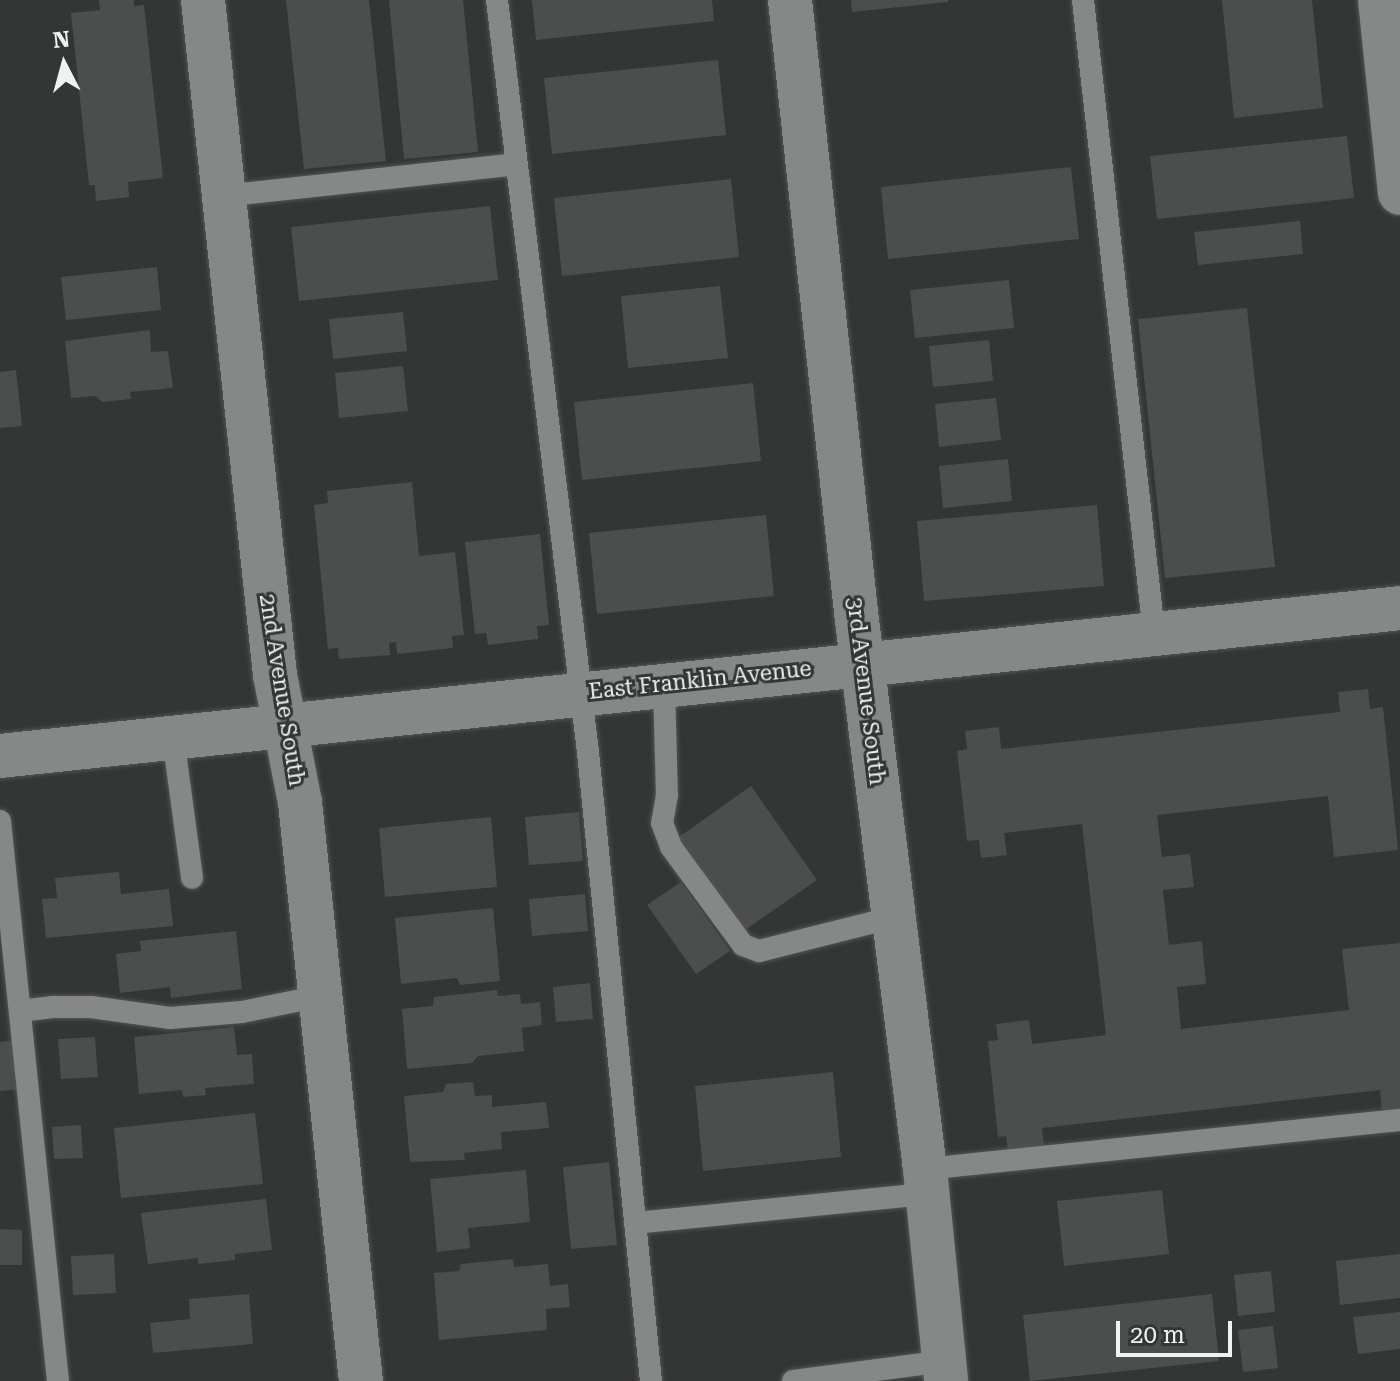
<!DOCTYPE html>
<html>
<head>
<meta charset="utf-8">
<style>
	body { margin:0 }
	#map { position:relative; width:1400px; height:1381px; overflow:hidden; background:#333634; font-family:"Roboto Serif",serif }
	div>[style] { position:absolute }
	.building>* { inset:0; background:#4c4e4d }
	.roads { filter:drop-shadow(0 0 2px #525453) drop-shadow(0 0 2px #525453) }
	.service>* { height:22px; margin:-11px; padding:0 11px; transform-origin:11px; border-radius:11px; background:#858886 }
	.minor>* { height:44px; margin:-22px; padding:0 22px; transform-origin:22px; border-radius:22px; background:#858886 }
	.tertiary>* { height:44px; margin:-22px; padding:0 22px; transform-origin:22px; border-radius:22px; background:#858886 }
	.secondary>* { height:44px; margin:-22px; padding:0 22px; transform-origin:22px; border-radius:22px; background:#858886 }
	span { translate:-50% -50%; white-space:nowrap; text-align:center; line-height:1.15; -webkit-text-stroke:6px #333634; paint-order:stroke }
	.street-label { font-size:22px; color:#f0f2f1 }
	.north { position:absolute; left:24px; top:24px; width:80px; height:80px; -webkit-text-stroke:6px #333634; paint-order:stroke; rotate:354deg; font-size:22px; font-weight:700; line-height:32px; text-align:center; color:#f0f2f1 }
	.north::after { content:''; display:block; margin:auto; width:28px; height:36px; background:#f0f2f1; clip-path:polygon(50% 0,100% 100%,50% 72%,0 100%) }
	.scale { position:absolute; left:1116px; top:1321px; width:116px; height:36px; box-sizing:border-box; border:4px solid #f0f2f1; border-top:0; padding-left:10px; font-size:24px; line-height:28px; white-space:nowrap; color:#f0f2f1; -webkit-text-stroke:6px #333634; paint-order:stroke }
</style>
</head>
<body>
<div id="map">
	<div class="building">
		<div style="clip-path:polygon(99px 0,134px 0,134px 6px,144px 5px,163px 178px,128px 182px,129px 197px,96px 201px,95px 185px,89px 185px,71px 13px,100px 10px)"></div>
		<div style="clip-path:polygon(286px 0,369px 0,386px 161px,304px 169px)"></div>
		<div style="clip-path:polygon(389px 0,463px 0,478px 152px,404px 159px)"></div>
		<div style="clip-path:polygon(532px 0,712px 0,714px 21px,536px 40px)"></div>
		<div style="clip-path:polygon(851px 0,948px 0,948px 2px,852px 12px)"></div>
		<div style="clip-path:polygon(1222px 0,1312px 0,1323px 108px,1234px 118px)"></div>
		<div style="clip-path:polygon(718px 60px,726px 135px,552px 154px,544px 78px)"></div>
		<div style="clip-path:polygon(1347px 136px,1354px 198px,1157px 219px,1150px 156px)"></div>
		<div style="clip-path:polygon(1071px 167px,1079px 239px,888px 259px,881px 187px)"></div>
		<div style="clip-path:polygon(731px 179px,739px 257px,562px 276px,554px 198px)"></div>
		<div style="clip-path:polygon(490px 206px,498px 280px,299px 301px,291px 227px)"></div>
		<div style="clip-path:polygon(1300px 221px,1303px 254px,1198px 265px,1194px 232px)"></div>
		<div style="clip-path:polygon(157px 267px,161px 310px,66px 320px,61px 277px)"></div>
		<div style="clip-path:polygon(1009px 280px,1014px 328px,915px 338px,910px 290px)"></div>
		<div style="clip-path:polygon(720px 286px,728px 358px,628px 368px,621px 296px)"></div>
		<div style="clip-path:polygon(1247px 308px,1275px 567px,1165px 578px,1138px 319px)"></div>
		<div style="clip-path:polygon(403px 312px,407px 351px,333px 359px,329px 319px)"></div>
		<div style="clip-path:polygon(150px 330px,151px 352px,168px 351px,173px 388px,130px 392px,131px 399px,102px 402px,96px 396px,71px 398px,65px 341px)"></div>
		<div style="clip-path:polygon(989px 340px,993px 381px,933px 387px,929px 346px)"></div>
		<div style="clip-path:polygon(403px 366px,408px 411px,339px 418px,335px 373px)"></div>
		<div style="clip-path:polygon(16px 370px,22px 426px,0 428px,0 372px)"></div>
		<div style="clip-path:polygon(753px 383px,761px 461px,582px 480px,574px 402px)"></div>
		<div style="clip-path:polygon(996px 398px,1001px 440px,939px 447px,935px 404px)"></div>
		<div style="clip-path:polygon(1008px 459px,1012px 501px,943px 508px,939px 466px)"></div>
		<div style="clip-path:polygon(412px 482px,419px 556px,455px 552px,464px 635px,452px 636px,453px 648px,397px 654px,396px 642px,389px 643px,390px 655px,339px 659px,338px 648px,328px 649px,314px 505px,328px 503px,327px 491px)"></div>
		<div style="clip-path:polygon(1097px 505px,1104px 586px,924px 601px,917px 521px)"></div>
		<div style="clip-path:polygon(766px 515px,774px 596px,597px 614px,589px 533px)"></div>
		<div style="clip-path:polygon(540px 534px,549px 625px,537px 626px,538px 639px,488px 645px,486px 633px,475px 634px,465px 542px)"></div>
		<div style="clip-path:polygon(1368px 689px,1370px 709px,1383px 707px,1398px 850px,1334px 857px,1328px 796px,1157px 815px,1162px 857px,1190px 854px,1194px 887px,1163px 890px,1169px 945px,1202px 941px,1206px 984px,1177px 987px,1181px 1029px,1349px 1010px,1342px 949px,1400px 943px,1400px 1110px,1382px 1112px,1380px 1090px,1042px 1128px,1044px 1146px,1008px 1150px,1006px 1136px,998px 1137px,988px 1041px,998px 1040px,996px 1024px,1029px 1020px,1032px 1044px,1106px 1035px,1082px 824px,1004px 833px,1007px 855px,981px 858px,979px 840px,967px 841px,957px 751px,967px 749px,965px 731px,999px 727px,1001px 749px,1340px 712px,1338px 692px)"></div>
		<div style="clip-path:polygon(751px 786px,817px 880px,742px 932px,676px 839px)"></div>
		<div style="clip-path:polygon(579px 812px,583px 861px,529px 865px,525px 817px)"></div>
		<div style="clip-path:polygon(491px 817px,497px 887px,385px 897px,379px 828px)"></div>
		<div style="clip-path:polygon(119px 872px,121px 894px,169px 889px,173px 926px,46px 938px,42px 899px,57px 898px,55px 878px)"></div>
		<div style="clip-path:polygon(681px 882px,730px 951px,696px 974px,647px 905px)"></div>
		<div style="clip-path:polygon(585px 894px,588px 931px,532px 936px,529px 899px)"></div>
		<div style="clip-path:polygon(493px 908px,500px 981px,460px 985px,457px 978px,401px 984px,395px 918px)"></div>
		<div style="clip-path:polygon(236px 931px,242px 989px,171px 998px,170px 987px,120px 993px,116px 954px,141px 951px,140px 941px)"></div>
		<div style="clip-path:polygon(590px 983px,593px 1019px,556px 1022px,553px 987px)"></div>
		<div style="clip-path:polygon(497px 990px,498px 996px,520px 994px,521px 1004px,540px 1002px,542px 1025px,522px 1028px,524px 1051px,478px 1056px,472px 1063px,407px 1069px,402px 1009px,433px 1006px,434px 997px)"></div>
		<div style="clip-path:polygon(234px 1027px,237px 1055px,252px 1054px,254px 1084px,205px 1088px,206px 1095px,183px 1097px,182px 1090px,139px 1094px,134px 1037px)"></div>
		<div style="clip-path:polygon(95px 1037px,98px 1077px,61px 1079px,58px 1039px)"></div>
		<div style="clip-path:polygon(16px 1040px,21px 1089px,0 1091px,0 1042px)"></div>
		<div style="clip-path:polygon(833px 1072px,841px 1157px,703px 1171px,695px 1086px)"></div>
		<div style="clip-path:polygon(473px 1082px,475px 1096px,492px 1095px,492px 1107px,546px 1102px,549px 1128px,501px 1132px,502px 1149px,464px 1153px,465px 1160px,410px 1162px,404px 1096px,443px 1092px,446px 1084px)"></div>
		<div style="clip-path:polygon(255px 1113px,263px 1184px,121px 1198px,114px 1128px)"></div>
		<div style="clip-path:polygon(81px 1125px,83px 1158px,54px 1159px,52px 1127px)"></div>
		<div style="clip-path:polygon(609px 1162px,617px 1245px,571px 1249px,563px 1167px)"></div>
		<div style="clip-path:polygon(526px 1170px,530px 1222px,468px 1228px,470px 1248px,437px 1252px,430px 1179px)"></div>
		<div style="clip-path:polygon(1162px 1190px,1169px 1254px,1064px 1266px,1057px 1201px)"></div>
		<div style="clip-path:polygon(266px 1199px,272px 1250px,235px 1254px,235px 1260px,198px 1264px,198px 1258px,148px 1264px,141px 1213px)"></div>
		<div style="clip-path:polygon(0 1229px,22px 1230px,22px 1265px,0 1265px)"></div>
		<div style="clip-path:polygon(114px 1254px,116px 1293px,73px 1295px,71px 1256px)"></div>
		<div style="clip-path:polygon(1400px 1254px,1400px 1298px,1340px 1305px,1336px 1261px)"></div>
		<div style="clip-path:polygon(513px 1259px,514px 1267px,548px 1264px,550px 1286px,568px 1284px,570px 1307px,546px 1309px,547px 1330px,439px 1340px,434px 1273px,459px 1271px,461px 1264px)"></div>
		<div style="clip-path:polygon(1271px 1271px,1275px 1312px,1238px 1316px,1234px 1275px)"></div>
		<div style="clip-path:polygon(249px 1294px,253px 1344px,153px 1353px,150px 1323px,190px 1319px,189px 1299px)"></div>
		<div style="clip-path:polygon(1212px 1294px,1219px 1361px,1030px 1381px,1023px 1315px)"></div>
		<div style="clip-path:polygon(1400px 1312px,1400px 1349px,1358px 1354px,1353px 1317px)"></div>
		<div style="clip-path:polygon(1273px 1326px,1278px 1368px,1243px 1372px,1238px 1330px)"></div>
	</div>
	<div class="roads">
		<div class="service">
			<div style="left:497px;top:0;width:757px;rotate:83.1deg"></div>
			<div style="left:588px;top:752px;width:632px;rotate:84.28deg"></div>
			<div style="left:1083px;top:0;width:637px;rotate:83.6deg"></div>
			<div style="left:223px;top:196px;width:295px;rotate:-6.2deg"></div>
			<div style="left:664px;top:684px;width:111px;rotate:88.5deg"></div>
			<div style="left:667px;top:795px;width:28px;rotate:100deg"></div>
			<div style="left:662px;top:823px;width:26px;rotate:69deg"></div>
			<div style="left:671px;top:847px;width:122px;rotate:53.7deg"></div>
			<div style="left:743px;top:945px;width:17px;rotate:21deg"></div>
			<div style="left:759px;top:951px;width:139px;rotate:-14.1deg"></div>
			<div style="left:173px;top:737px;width:142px;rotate:82.3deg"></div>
			<div style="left:0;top:821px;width:563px;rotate:84.09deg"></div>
			<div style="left:20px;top:1011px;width:33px;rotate:-7deg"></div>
			<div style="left:53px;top:1007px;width:38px"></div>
			<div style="left:91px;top:1007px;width:80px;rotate:7.9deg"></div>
			<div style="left:170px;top:1018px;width:72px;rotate:-4.8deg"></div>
			<div style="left:242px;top:1012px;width:80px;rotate:-11.6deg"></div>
			<div style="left:925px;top:1169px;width:478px;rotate:-5.9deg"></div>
			<div style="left:635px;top:1223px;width:293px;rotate:-5.7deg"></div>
			<div style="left:793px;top:1381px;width:153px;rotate:-7.5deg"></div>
		</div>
		<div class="minor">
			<div style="left:203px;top:0;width:679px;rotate:83.91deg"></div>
			<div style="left:275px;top:675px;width:129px;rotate:78.9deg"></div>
			<div style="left:300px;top:802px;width:582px;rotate:83.99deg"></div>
			<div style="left:1380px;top:0;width:194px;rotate:84.1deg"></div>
		</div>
		<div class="tertiary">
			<div style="left:790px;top:0;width:616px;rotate:83.84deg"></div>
			<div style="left:856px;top:612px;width:561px;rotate:82.94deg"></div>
			<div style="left:925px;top:1169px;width:213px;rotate:84.3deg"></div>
		</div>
		<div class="secondary">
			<div style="left:0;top:756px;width:1408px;rotate:-6.03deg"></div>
		</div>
	</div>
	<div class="street-label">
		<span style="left:700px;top:680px;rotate:-6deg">East Franklin Avenue</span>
		<span style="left:282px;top:690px;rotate:81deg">2nd Avenue South</span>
		<span style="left:866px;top:691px;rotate:83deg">3rd Avenue South</span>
	</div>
	<div class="north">N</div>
	<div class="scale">20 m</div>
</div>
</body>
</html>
